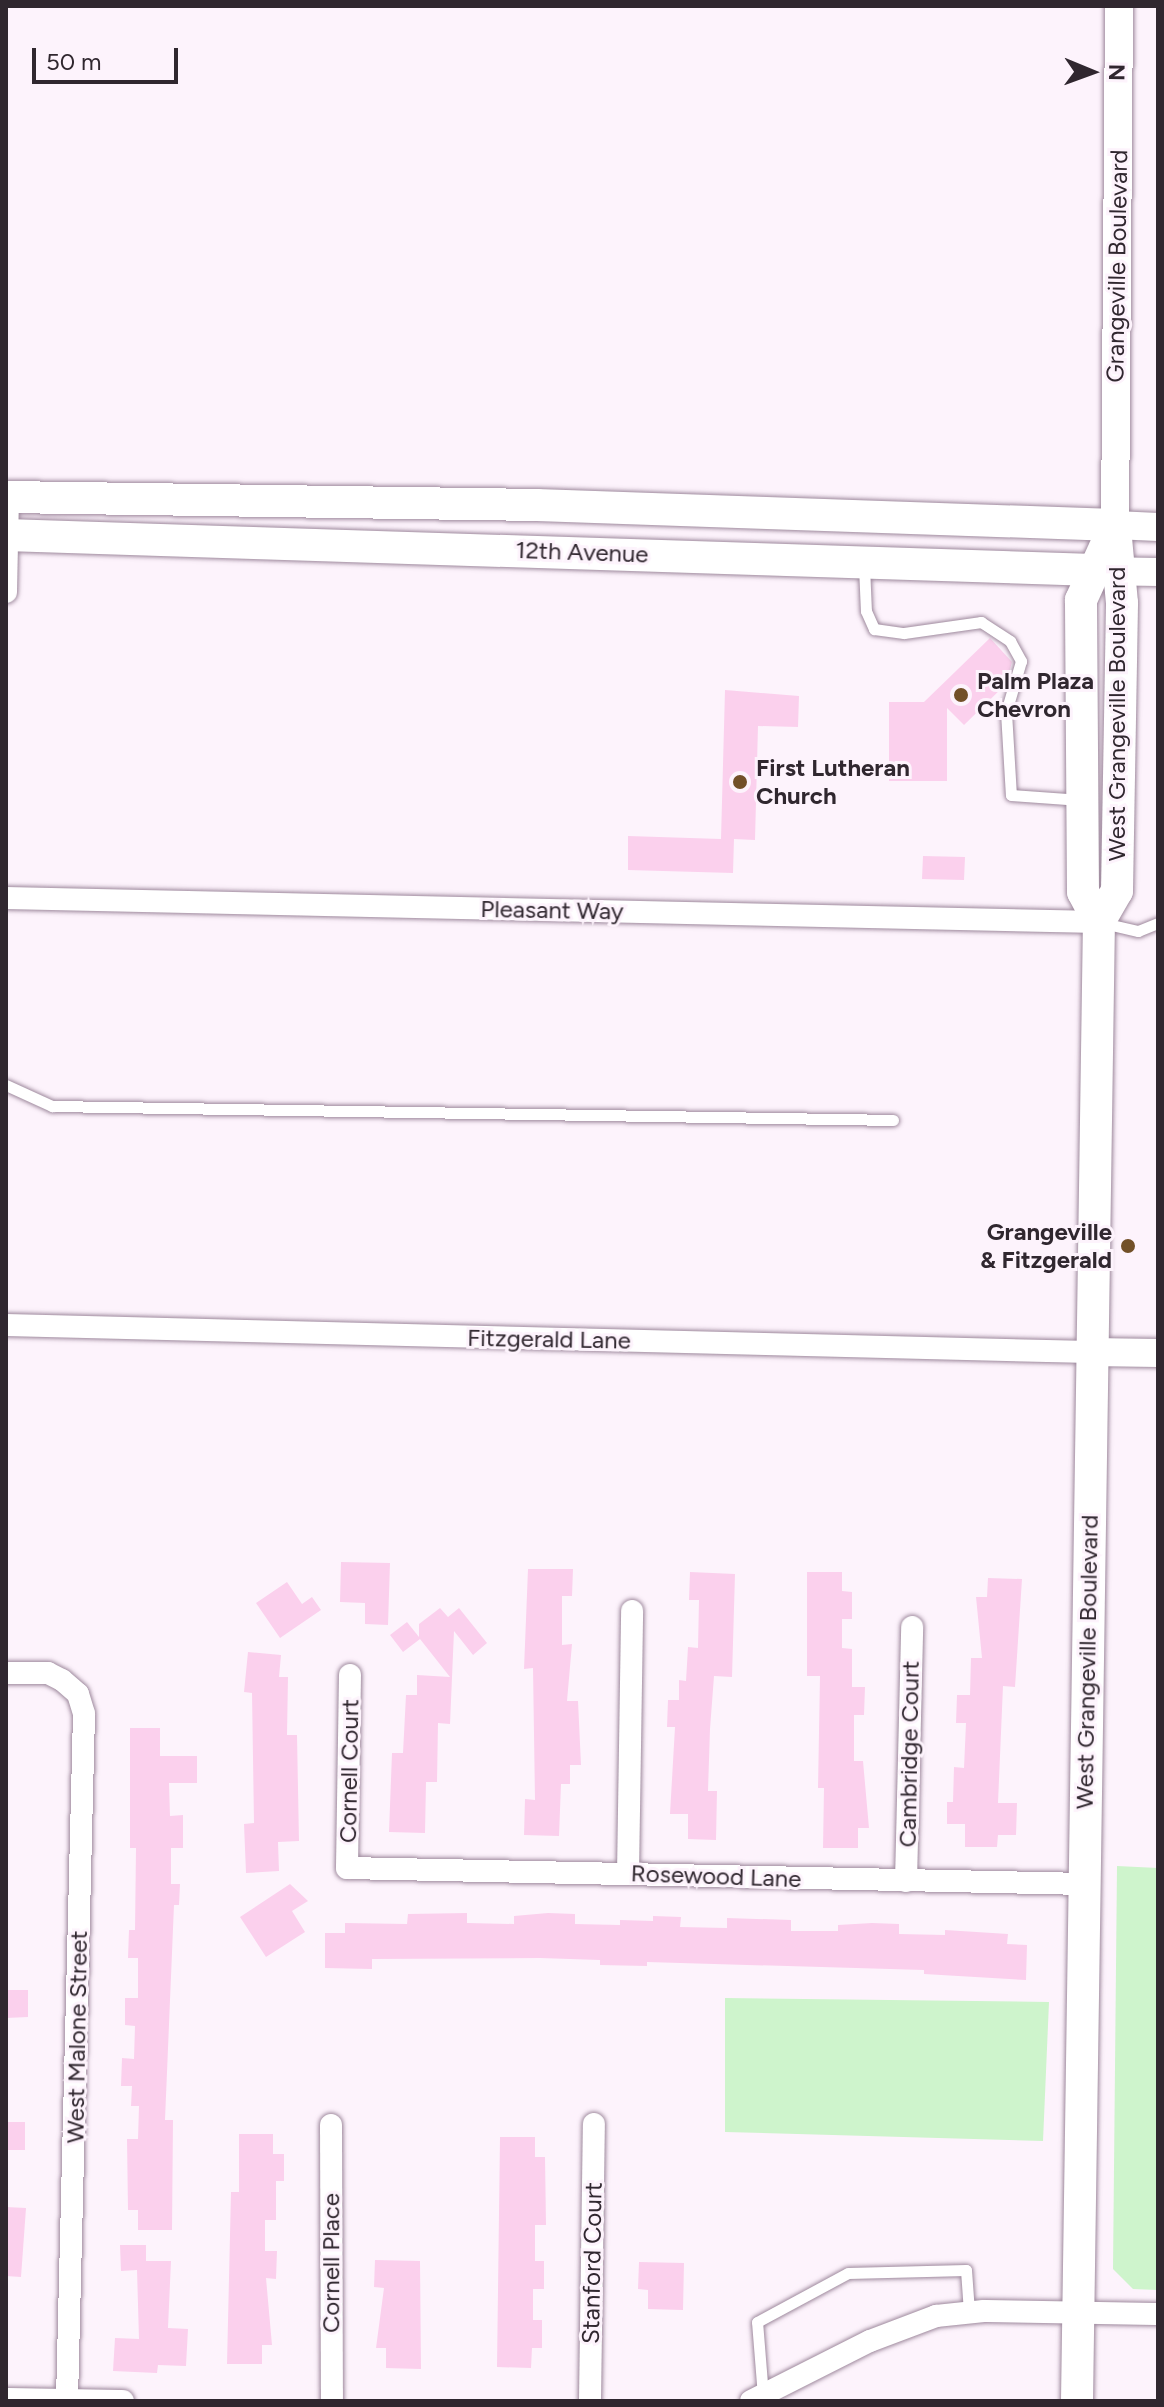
<!DOCTYPE html>
<html>
<head>
<meta charset="utf-8">
<style>
	body { margin:0 }
	#map { position:relative; width:1164px; height:2407px; overflow:hidden; background:#fdf3fc; font-family:Figtree,sans-serif }
	div>[style] { position:absolute }
	.green>* { inset:0; background:#cef4cc }
	.building>* { inset:0; background:#fbd0ed }
	.roads { filter:drop-shadow(0 0 2px #9e899d) drop-shadow(0 0 2px #9e899d) }
	.service>* { height:11px; margin:-5.5px; padding:0 5.5px; transform-origin:5.5px; border-radius:5.5px; background:#fff }
	.minor>* { height:22px; margin:-11px; padding:0 11px; transform-origin:11px; border-radius:11px; background:#fff }
	.tertiary>* { height:28px; margin:-14px; padding:0 14px; transform-origin:14px; border-radius:14px; background:#fff }
	.secondary>* { height:32px; margin:-16px; padding:0 16px; transform-origin:16px; border-radius:16px; background:#fff }
	.dots>* { width:22px; height:22px; translate:-50% -50%; box-sizing:border-box; border:4px solid #fdf3fc; border-radius:50% }
	span { translate:-50% -50%; white-space:nowrap; text-align:center; line-height:1.15; -webkit-text-stroke:6px #fdf3fc; paint-order:stroke }
	.street-label { font-size:24px; color:#30272f }
	.poi-label { font-size:24px; color:#30272f; font-weight:700 }
	.left { translate:0 -50%; text-align:left }
	.right { translate:-100% -50%; text-align:right }
	.frame { position:absolute; inset:0; border:8px solid #30272f; pointer-events:none }
	.north { position:absolute; left:1052px; top:32px; width:80px; height:80px; -webkit-text-stroke:6px #fdf3fc; paint-order:stroke; rotate:91deg; font-size:22px; font-weight:700; line-height:32px; text-align:center; color:#30272f }
	.north::after { content:''; display:block; margin:auto; width:28px; height:36px; background:#30272f; clip-path:polygon(50% 0,100% 100%,50% 72%,0 100%) }
	.scale { position:absolute; left:32px; top:48px; width:146px; height:36px; box-sizing:border-box; border:4px solid #30272f; border-top:0; padding-left:10px; font-size:24px; line-height:28px; white-space:nowrap; color:#30272f; -webkit-text-stroke:6px #fdf3fc; paint-order:stroke }
</style>
</head>
<body>
<div id="map">
	<div class="green">
		<div style="clip-path:polygon(1117px 1866px,1158px 1868px,1158px 2290px,1133px 2289px,1113px 2269px)"></div>
		<div style="clip-path:polygon(725px 1998px,1049px 2002px,1043px 2141px,725px 2132px)"></div>
	</div>
	<div class="building">
		<div style="clip-path:polygon(990px 638px,1012px 662px,1006px 684px,964px 725px,947px 708px,947px 781px,889px 781px,889px 702px,924px 702px)"></div>
		<div style="clip-path:polygon(725px 690px,799px 696px,798px 727px,758px 726px,755px 840px,734px 839px,733px 873px,628px 870px,628px 836px,721px 839px)"></div>
		<div style="clip-path:polygon(923px 856px,965px 857px,964px 880px,922px 879px)"></div>
		<div style="clip-path:polygon(341px 1562px,390px 1563px,388px 1625px,365px 1624px,365px 1603px,340px 1602px)"></div>
		<div style="clip-path:polygon(528px 1569px,573px 1569px,572px 1596px,562px 1596px,562px 1645px,572px 1644px,567px 1701px,578px 1701px,581px 1765px,570px 1765px,570px 1784px,561px 1784px,559px 1836px,524px 1835px,525px 1799px,535px 1800px,533px 1668px,524px 1669px)"></div>
		<div style="clip-path:polygon(690px 1572px,735px 1574px,732px 1677px,714px 1676px,710px 1729px,708px 1791px,717px 1791px,716px 1840px,688px 1839px,688px 1814px,670px 1814px,675px 1727px,667px 1727px,668px 1700px,679px 1700px,679px 1680px,686px 1681px,688px 1647px,698px 1648px,699px 1600px,689px 1600px)"></div>
		<div style="clip-path:polygon(807px 1572px,842px 1572px,842px 1591px,852px 1592px,852px 1619px,842px 1619px,842px 1648px,852px 1649px,852px 1687px,865px 1687px,864px 1715px,854px 1715px,854px 1761px,863px 1761px,869px 1828px,858px 1828px,858px 1848px,823px 1848px,824px 1788px,818px 1788px,820px 1676px,807px 1676px)"></div>
		<div style="clip-path:polygon(988px 1578px,1022px 1579px,1015px 1687px,1003px 1686px,998px 1803px,1017px 1803px,1016px 1835px,998px 1835px,997px 1847px,965px 1847px,965px 1824px,947px 1824px,947px 1802px,953px 1802px,954px 1767px,964px 1768px,966px 1723px,956px 1723px,957px 1695px,970px 1695px,971px 1658px,982px 1658px,976px 1597px,987px 1597px)"></div>
		<div style="clip-path:polygon(287px 1582px,302px 1604px,312px 1597px,321px 1610px,280px 1638px,256px 1603px)"></div>
		<div style="clip-path:polygon(440px 1608px,448px 1617px,459px 1608px,487px 1643px,473px 1655px,454px 1631px,450px 1724px,438px 1723px,437px 1782px,426px 1782px,425px 1833px,389px 1832px,392px 1753px,403px 1753px,406px 1695px,417px 1695px,417px 1675px,450px 1677px,420px 1639px,403px 1652px,390px 1635px,407px 1622px,419px 1637px,419px 1624px)"></div>
		<div style="clip-path:polygon(248px 1652px,281px 1655px,279px 1677px,288px 1677px,287px 1735px,297px 1735px,299px 1841px,278px 1842px,279px 1871px,246px 1873px,244px 1824px,254px 1823px,252px 1693px,244px 1692px)"></div>
		<div style="clip-path:polygon(130px 1728px,160px 1728px,160px 1756px,197px 1756px,197px 1783px,169px 1783px,170px 1816px,183px 1815px,183px 1848px,171px 1848px,171px 1884px,180px 1884px,179px 1905px,174px 1905px,165px 2120px,173px 2120px,172px 2230px,138px 2230px,138px 2210px,128px 2210px,127px 2139px,138px 2139px,139px 2106px,131px 2106px,132px 2086px,121px 2086px,122px 2058px,134px 2059px,135px 2026px,125px 2025px,125px 1998px,138px 1998px,138px 1958px,128px 1958px,129px 1930px,135px 1930px,136px 1848px,130px 1848px)"></div>
		<div style="clip-path:polygon(290px 1884px,308px 1901px,292px 1911px,305px 1932px,266px 1957px,240px 1917px)"></div>
		<div style="clip-path:polygon(467px 1913px,467px 1923px,514px 1924px,514px 1916px,548px 1913px,575px 1914px,575px 1924px,620px 1925px,620px 1920px,653px 1921px,653px 1916px,681px 1917px,680px 1927px,727px 1928px,727px 1918px,791px 1920px,791px 1931px,838px 1931px,838px 1925px,872px 1923px,899px 1924px,899px 1934px,945px 1935px,945px 1930px,1008px 1934px,1007px 1944px,1027px 1945px,1026px 1980px,924px 1974px,924px 1970px,647px 1962px,647px 1966px,600px 1965px,600px 1960px,540px 1958px,372px 1959px,372px 1969px,325px 1968px,325px 1933px,345px 1933px,345px 1923px,407px 1924px,408px 1914px)"></div>
		<div style="clip-path:polygon(6px 1990px,28px 1990px,28px 2017px,6px 2018px)"></div>
		<div style="clip-path:polygon(6px 2122px,25px 2122px,25px 2150px,6px 2150px)"></div>
		<div style="clip-path:polygon(239px 2134px,273px 2134px,273px 2154px,284px 2154px,284px 2181px,276px 2181px,276px 2220px,265px 2220px,265px 2251px,277px 2251px,276px 2279px,266px 2278px,272px 2345px,262px 2345px,262px 2364px,227px 2364px,231px 2192px,239px 2192px)"></div>
		<div style="clip-path:polygon(500px 2137px,535px 2137px,535px 2157px,545px 2157px,546px 2225px,535px 2225px,535px 2261px,544px 2261px,544px 2289px,533px 2289px,533px 2320px,542px 2320px,542px 2348px,532px 2348px,531px 2368px,497px 2367px)"></div>
		<div style="clip-path:polygon(6px 2207px,26px 2208px,21px 2277px,6px 2276px)"></div>
		<div style="clip-path:polygon(120px 2245px,146px 2245px,146px 2261px,171px 2261px,168px 2328px,188px 2329px,186px 2366px,158px 2365px,157px 2373px,113px 2371px,115px 2338px,139px 2339px,137px 2270px,121px 2271px)"></div>
		<div style="clip-path:polygon(375px 2260px,420px 2261px,421px 2369px,386px 2368px,386px 2348px,376px 2348px,384px 2288px,374px 2287px)"></div>
		<div style="clip-path:polygon(639px 2262px,684px 2263px,683px 2310px,648px 2309px,648px 2290px,638px 2289px)"></div>
	</div>
	<div class="roads">
		<div class="service">
			<div style="left:864px;top:566px;width:45px;rotate:87.5deg"></div>
			<div style="left:866px;top:611px;width:20px;rotate:66deg"></div>
			<div style="left:874px;top:629px;width:30px;rotate:8deg"></div>
			<div style="left:904px;top:633px;width:78px;rotate:-8.1deg"></div>
			<div style="left:981px;top:622px;width:35px;rotate:33deg"></div>
			<div style="left:1010px;top:641px;width:23px;rotate:61deg"></div>
			<div style="left:1021px;top:661px;width:53px;rotate:106.4deg"></div>
			<div style="left:1006px;top:712px;width:83px;rotate:86.6deg"></div>
			<div style="left:1011px;top:795px;width:70px;rotate:4.1deg"></div>
			<div style="left:1103px;top:923px;width:36px;rotate:13deg"></div>
			<div style="left:1138px;top:931px;width:22px;rotate:-22deg"></div>
			<div style="left:6px;top:1085px;width:51px;rotate:24.5deg"></div>
			<div style="left:52px;top:1106px;width:841px;rotate:0.95deg"></div>
			<div style="left:763px;top:2396px;width:74px;rotate:-94.6deg"></div>
			<div style="left:757px;top:2322px;width:103px;rotate:-28.3deg"></div>
			<div style="left:848px;top:2273px;width:118px;rotate:-1.5deg"></div>
			<div style="left:966px;top:2270px;width:42px;rotate:85.9deg"></div>
		</div>
		<div class="minor">
			<div style="left:6px;top:592px;width:95px;rotate:-88.8deg"></div>
			<div style="left:6px;top:898px;width:1093px;rotate:1.26deg"></div>
			<div style="left:6px;top:1325px;width:1085px;rotate:1.43deg"></div>
			<div style="left:6px;top:1673px;width:42px"></div>
			<div style="left:48px;top:1673px;width:16px;rotate:27deg"></div>
			<div style="left:62px;top:1680px;width:21px;rotate:41deg"></div>
			<div style="left:78px;top:1694px;width:21px;rotate:73deg"></div>
			<div style="left:84px;top:1714px;width:687px;rotate:91.42deg"></div>
			<div style="left:350px;top:1675px;width:193px;rotate:90.9deg"></div>
			<div style="left:347px;top:1868px;width:737px;rotate:1.24deg"></div>
			<div style="left:628px;top:1874px;width:263px;rotate:-89.1deg"></div>
			<div style="left:906px;top:1881px;width:254px;rotate:-88.6deg"></div>
			<div style="left:331px;top:2125px;width:276px;rotate:89.8deg"></div>
			<div style="left:6px;top:2399px;width:117px;rotate:1deg"></div>
			<div style="left:590px;top:2401px;width:277px;rotate:-89.2deg"></div>
			<div style="left:751px;top:2401px;width:133px;rotate:-26.8deg"></div>
			<div style="left:870px;top:2341px;width:71px;rotate:-20.7deg"></div>
			<div style="left:936px;top:2316px;width:48px;rotate:-5.9deg"></div>
			<div style="left:984px;top:2311px;width:174px;rotate:1deg"></div>
		</div>
		<div class="tertiary">
			<div style="left:1119px;top:6px;width:519px;rotate:90.44deg"></div>
			<div style="left:1115px;top:525px;width:43px;rotate:2.7deg"></div>
			<div style="left:1099px;top:571px;width:59px;rotate:1deg"></div>
			<div style="left:1091px;top:1352px;width:67px;rotate:0.9deg"></div>
		</div>
		<div class="secondary">
			<div style="left:6px;top:497px;width:531px;rotate:0.86deg"></div>
			<div style="left:537px;top:505px;width:578px;rotate:1.98deg"></div>
			<div style="left:6px;top:535px;width:1089px;rotate:1.84deg"></div>
			<div style="left:1099px;top:922px;width:36px;rotate:-60deg"></div>
			<div style="left:1117px;top:891px;width:288px;rotate:-89deg"></div>
			<div style="left:1122px;top:603px;width:75px;rotate:-95.3deg"></div>
			<div style="left:1077px;top:2401px;width:1479px;rotate:-89.15deg"></div>
			<div style="left:1099px;top:922px;width:34px;rotate:-118deg"></div>
			<div style="left:1083px;top:892px;width:292px;rotate:-90.4deg"></div>
			<div style="left:1081px;top:600px;width:82px;rotate:-65.6deg"></div>
		</div>
	</div>
	<div class="dots">
		<div style="left:961px;top:695px;background:#725028"></div>
		<div style="left:740px;top:782px;background:#725028"></div>
		<div style="left:1128px;top:1246px;background:#725028"></div>
	</div>
	<div class="street-label">
		<span style="left:1117px;top:266px;rotate:-89deg">Grangeville Boulevard</span>
		<span style="left:582px;top:552px;rotate:2deg">12th Avenue</span>
		<span style="left:1117px;top:714px;rotate:-90deg">West Grangeville Boulevard</span>
		<span style="left:552px;top:910px;rotate:1deg">Pleasant Way</span>
		<span style="left:549px;top:1339px;rotate:1deg">Fitzgerald Lane</span>
		<span style="left:1087px;top:1662px;rotate:-89deg">West Grangeville Boulevard</span>
		<span style="left:909px;top:1754px;rotate:-89deg">Cambridge Court</span>
		<span style="left:349px;top:1771px;rotate:-89deg">Cornell Court</span>
		<span style="left:716px;top:1876px;rotate:2deg">Rosewood Lane</span>
		<span style="left:77px;top:2037px;rotate:-89deg">West Malone Street</span>
		<span style="left:331px;top:2263px;rotate:-90deg">Cornell Place</span>
		<span style="left:592px;top:2263px;rotate:-89deg">Stanford Court</span>
	</div>
	<div class="poi-label">
		<span class="left" style="left:977px;top:695px">Palm Plaza<br>Chevron</span>
		<span class="left" style="left:756px;top:782px">First Lutheran<br>Church</span>
		<span class="right" style="left:1112px;top:1246px">Grangeville<br>&amp; Fitzgerald</span>
	</div>
	<div class="frame"></div>
	<div class="north">N</div>
	<div class="scale">50 m</div>
</div>
</body>
</html>
